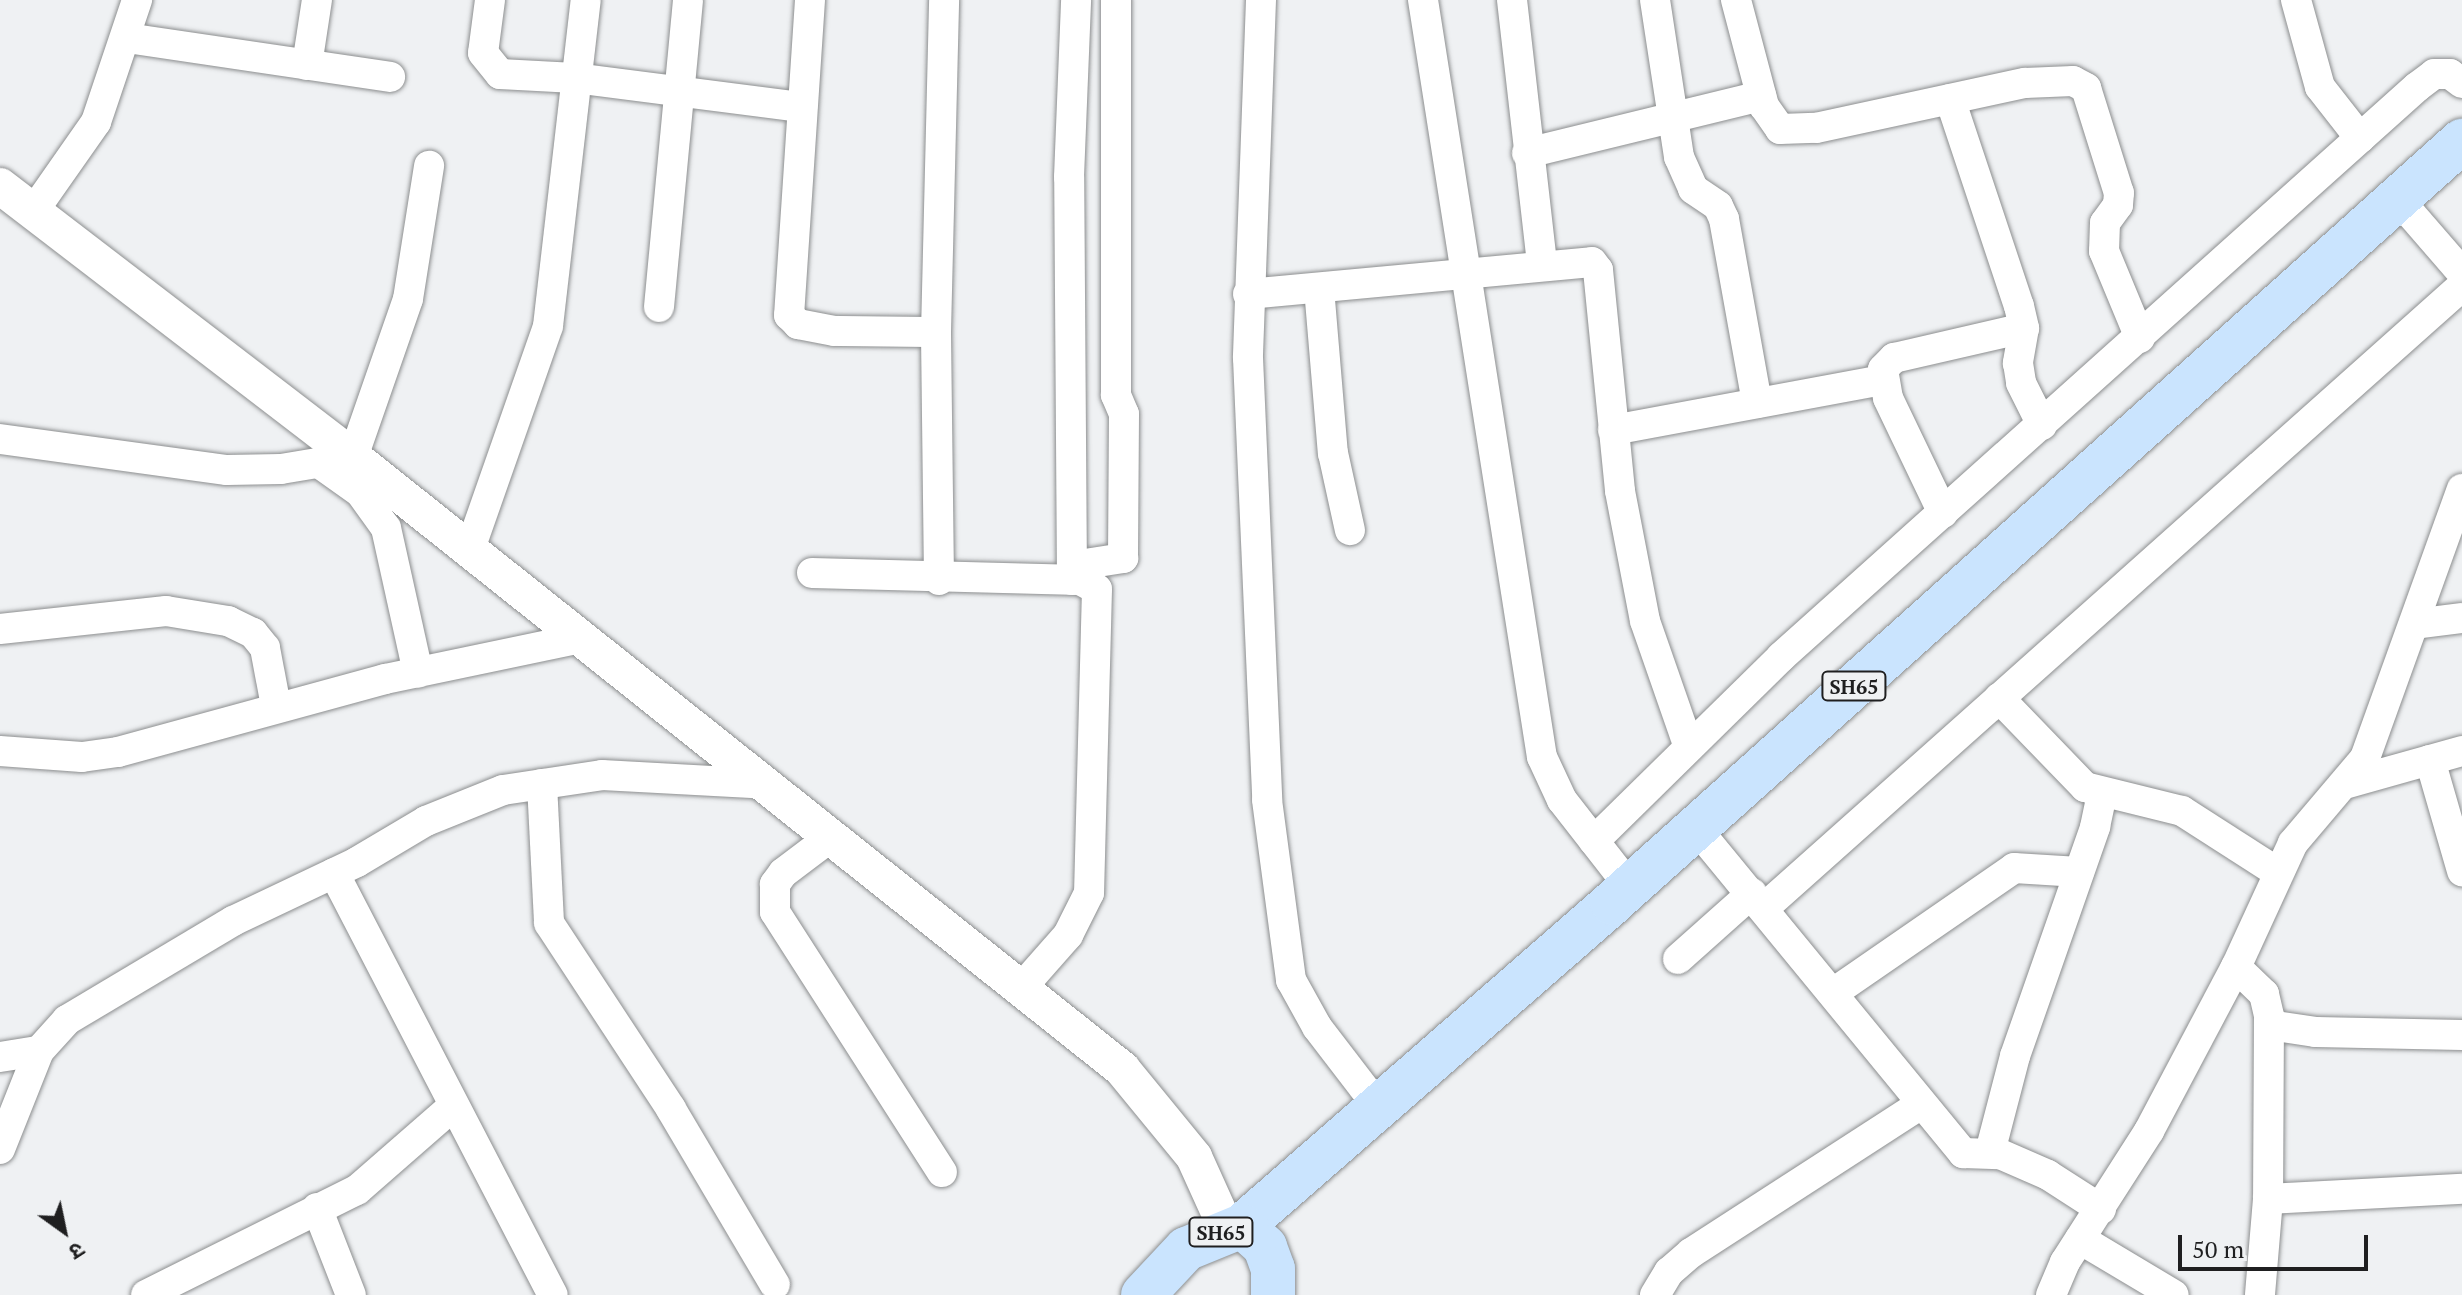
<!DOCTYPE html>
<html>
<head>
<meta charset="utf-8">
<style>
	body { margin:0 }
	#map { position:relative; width:2462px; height:1295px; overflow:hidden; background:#eff1f3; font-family:"PT Serif","Noto Sans Devanagari",serif }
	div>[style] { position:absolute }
	.roads { filter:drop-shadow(0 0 2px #8c8e8f) drop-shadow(0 0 2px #8c8e8f) }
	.minor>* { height:30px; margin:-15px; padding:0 15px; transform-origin:15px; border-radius:15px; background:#fff }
	.tertiary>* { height:36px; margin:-18px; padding:0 18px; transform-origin:18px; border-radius:18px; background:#fff }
	.primary>* { height:44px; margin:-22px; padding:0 22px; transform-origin:22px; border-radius:22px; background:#cae4fe }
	span { translate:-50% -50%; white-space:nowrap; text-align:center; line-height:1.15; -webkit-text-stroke:8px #eff1f3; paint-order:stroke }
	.shield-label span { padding:2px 6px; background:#eff1f3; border:2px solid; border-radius:6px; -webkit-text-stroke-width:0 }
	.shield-label { font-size:20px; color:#1f1f20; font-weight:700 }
	.north { position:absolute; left:24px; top:1191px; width:80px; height:80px; -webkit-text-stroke:6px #eff1f3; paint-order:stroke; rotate:147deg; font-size:22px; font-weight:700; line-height:32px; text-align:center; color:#1f1f20 }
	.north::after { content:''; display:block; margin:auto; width:28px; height:36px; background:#1f1f20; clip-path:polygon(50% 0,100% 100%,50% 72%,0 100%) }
	.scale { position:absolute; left:2178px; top:1235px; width:190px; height:36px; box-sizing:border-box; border:4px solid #1f1f20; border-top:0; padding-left:10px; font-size:24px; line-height:28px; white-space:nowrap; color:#1f1f20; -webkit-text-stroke:6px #eff1f3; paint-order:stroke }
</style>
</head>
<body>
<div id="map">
	<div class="roads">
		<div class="minor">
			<div style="left:490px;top:0;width:53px;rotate:97.5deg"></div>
			<div style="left:483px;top:53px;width:27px;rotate:51deg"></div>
			<div style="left:500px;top:74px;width:75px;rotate:3.1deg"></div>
			<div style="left:575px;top:78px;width:229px;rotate:7.3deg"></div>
			<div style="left:810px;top:0;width:316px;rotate:93.8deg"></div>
			<div style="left:789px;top:315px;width:13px;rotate:45deg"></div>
			<div style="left:798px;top:324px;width:37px;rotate:11deg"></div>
			<div style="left:834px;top:331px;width:102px;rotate:0.6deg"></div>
			<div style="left:1261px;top:0;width:358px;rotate:92.1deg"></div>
			<div style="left:1248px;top:358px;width:442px;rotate:87.5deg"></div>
			<div style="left:1267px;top:800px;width:182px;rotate:82.4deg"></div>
			<div style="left:1291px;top:980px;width:54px;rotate:61deg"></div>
			<div style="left:1317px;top:1027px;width:103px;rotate:52.5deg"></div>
			<div style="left:1423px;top:0;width:766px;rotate:81.07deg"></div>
			<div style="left:1542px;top:757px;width:47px;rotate:65.1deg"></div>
			<div style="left:1562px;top:800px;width:110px;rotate:52deg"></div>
			<div style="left:1512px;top:0;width:267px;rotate:83.5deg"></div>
			<div style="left:1655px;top:0;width:159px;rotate:81.3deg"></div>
			<div style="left:1679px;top:157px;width:35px;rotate:66deg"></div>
			<div style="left:1693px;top:189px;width:30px;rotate:34deg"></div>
			<div style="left:1718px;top:206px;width:14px;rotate:65deg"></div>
			<div style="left:1724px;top:219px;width:187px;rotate:79.8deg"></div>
			<div style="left:1736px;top:0;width:110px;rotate:75.2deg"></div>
			<div style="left:1764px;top:106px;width:28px;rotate:55deg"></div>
			<div style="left:1780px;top:129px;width:36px;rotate:-2deg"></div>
			<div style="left:1816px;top:128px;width:214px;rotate:-12.2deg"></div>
			<div style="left:2025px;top:83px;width:48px;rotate:-2.4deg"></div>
			<div style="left:2073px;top:81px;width:15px;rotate:28deg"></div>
			<div style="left:2086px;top:88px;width:110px;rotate:72.6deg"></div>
			<div style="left:2119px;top:193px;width:12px;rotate:95deg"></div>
			<div style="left:2118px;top:205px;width:22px;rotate:126deg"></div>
			<div style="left:2105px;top:223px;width:28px;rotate:92deg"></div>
			<div style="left:2104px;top:251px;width:94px;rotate:67.5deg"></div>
			<div style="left:2296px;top:0;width:90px;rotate:74.6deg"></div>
			<div style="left:2320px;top:87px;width:65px;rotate:51.9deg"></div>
			<div style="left:127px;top:38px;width:266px;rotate:8.4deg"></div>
			<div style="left:307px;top:65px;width:66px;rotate:-81.3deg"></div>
			<div style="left:1950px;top:99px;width:218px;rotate:71.6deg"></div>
			<div style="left:2019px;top:306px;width:23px;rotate:77deg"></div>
			<div style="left:2024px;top:328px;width:36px;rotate:100deg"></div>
			<div style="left:2018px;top:363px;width:20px;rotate:81deg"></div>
			<div style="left:2021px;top:383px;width:47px;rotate:63.4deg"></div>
			<div style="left:1527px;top:153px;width:241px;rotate:-13.7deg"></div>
			<div style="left:2398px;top:199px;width:98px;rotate:49.1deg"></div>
			<div style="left:33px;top:212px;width:110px;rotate:-55deg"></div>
			<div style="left:96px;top:122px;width:129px;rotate:-71.4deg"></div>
			<div style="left:1319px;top:288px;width:166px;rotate:85.2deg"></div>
			<div style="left:1333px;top:453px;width:79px;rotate:77.6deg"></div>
			<div style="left:1248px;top:294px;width:345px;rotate:-5.3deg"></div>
			<div style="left:1592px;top:262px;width:10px;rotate:53deg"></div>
			<div style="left:1598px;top:270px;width:222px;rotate:84.3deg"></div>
			<div style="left:1620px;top:491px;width:132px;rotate:79.1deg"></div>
			<div style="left:1645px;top:621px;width:133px;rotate:70.8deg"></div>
			<div style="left:659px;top:307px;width:308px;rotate:-84.6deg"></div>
			<div style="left:1613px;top:430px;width:274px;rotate:-10.5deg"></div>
			<div style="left:0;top:439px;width:229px;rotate:7.8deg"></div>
			<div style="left:227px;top:470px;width:54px;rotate:-1.1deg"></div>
			<div style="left:281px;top:469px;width:73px;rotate:-9.5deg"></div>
			<div style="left:353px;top:457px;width:167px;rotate:-70.8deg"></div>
			<div style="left:408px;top:299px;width:135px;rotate:-81deg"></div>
			<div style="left:319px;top:463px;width:50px;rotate:35.3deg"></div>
			<div style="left:360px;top:492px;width:44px;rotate:54.2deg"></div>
			<div style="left:386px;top:528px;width:148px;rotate:77.5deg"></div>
			<div style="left:1943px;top:513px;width:127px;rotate:-115.6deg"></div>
			<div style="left:1888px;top:398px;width:29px;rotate:-100deg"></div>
			<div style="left:1883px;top:369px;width:16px;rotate:-45deg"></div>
			<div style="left:1894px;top:358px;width:133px;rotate:-13deg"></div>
			<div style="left:470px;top:549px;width:236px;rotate:-70.7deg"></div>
			<div style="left:548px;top:326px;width:328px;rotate:-83.4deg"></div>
			<div style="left:1072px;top:566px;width:52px;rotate:-8.9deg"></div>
			<div style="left:1123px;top:558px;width:144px;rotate:-89.6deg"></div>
			<div style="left:1124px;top:414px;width:21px;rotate:-113deg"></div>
			<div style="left:1116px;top:395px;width:395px;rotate:-90deg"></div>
			<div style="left:812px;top:573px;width:268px;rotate:1.5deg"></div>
			<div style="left:1080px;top:580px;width:19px;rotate:28deg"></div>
			<div style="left:1097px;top:589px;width:304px;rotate:91.5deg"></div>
			<div style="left:1089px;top:893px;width:47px;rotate:116.6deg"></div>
			<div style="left:1068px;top:935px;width:68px;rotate:131.4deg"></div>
			<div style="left:939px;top:580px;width:248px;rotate:-90.7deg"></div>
			<div style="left:936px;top:332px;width:332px;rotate:-88.6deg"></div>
			<div style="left:1072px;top:580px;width:403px;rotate:-90.4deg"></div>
			<div style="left:1069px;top:177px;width:177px;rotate:-87.7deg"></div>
			<div style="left:2414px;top:624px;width:48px;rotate:-7.1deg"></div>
			<div style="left:0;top:629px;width:167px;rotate:-6.2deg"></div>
			<div style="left:166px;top:611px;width:63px;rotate:9.2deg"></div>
			<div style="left:228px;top:621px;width:28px;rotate:26deg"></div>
			<div style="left:253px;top:633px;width:19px;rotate:51deg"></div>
			<div style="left:265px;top:648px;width:59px;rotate:79.3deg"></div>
			<div style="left:1999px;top:698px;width:124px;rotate:46deg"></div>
			<div style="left:2085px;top:787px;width:100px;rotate:13.9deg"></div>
			<div style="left:2182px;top:811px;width:113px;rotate:32.7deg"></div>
			<div style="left:0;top:751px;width:82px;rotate:4.2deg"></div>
			<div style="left:82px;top:757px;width:36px;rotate:-8deg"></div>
			<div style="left:118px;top:752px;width:277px;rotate:-15.3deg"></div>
			<div style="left:385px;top:679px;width:201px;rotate:-11.8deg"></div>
			<div style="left:2430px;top:760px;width:116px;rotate:73.9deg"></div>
			<div style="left:2348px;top:783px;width:118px;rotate:-15.7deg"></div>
			<div style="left:542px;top:784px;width:139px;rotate:87.1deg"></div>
			<div style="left:549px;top:923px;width:222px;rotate:56.7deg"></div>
			<div style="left:671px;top:1109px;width:204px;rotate:59.4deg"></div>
			<div style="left:1696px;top:828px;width:421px;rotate:50.6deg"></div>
			<div style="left:1963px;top:1153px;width:37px;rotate:2deg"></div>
			<div style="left:2000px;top:1154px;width:52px;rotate:23.6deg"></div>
			<div style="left:2048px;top:1175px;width:63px;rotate:32.7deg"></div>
			<div style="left:832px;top:836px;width:61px;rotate:142.9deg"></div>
			<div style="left:783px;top:873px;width:14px;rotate:126deg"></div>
			<div style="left:775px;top:884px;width:28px;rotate:90deg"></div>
			<div style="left:775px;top:912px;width:309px;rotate:57.3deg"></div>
			<div style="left:1594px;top:841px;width:262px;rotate:-44.5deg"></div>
			<div style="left:1781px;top:657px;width:854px;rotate:-41.87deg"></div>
			<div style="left:2417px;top:87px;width:21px;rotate:-37deg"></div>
			<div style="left:2434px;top:74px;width:16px"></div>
			<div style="left:2450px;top:74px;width:15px;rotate:37deg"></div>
			<div style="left:334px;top:873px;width:475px;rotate:62.6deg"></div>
			<div style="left:1764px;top:908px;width:935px;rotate:-41.7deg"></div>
			<div style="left:1678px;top:959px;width:99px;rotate:-41.7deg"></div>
			<div style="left:2236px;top:967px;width:39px;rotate:44deg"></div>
			<div style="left:2264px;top:994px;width:23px;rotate:77deg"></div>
			<div style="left:2269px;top:1016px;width:183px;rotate:90.3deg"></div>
			<div style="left:2268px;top:1199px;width:96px;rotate:94.8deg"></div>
			<div style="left:1833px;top:993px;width:220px;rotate:-34.6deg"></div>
			<div style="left:2014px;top:868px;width:65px;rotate:3.5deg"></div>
			<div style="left:2269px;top:1025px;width:48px;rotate:8.5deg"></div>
			<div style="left:2316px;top:1032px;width:146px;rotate:1.2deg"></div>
			<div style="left:0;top:1057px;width:39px;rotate:-9deg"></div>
			<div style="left:0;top:1149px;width:105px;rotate:-68.3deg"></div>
			<div style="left:39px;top:1051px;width:42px;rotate:-47.9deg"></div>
			<div style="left:67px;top:1020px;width:193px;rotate:-30.8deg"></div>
			<div style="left:233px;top:921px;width:137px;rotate:-25.4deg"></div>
			<div style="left:357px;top:862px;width:80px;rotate:-30.7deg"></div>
			<div style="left:426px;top:821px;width:83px;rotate:-21.9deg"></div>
			<div style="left:503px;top:790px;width:100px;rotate:-8.6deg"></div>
			<div style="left:602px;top:775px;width:164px;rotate:3.1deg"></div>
			<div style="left:1990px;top:1152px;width:99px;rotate:-75.4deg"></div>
			<div style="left:2015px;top:1056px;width:243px;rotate:-70.7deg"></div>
			<div style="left:2095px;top:827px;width:34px;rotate:-78deg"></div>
			<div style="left:2268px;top:1199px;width:194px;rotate:-3deg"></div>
			<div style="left:317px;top:1208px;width:93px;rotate:68.7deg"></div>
			<div style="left:2080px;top:1239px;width:109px;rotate:30.8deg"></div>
			<div style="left:146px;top:1295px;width:236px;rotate:-26.5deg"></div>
			<div style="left:357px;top:1190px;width:126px;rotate:-41.1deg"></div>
			<div style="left:1655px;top:1295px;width:27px;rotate:-59deg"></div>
			<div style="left:1669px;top:1272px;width:29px;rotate:-41deg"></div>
			<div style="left:1691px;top:1253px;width:274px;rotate:-32.9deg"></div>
			<div style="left:2051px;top:1295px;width:36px;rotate:-67deg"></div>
			<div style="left:2065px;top:1262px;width:156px;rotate:-57.3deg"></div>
			<div style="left:2149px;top:1131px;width:186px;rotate:-62.1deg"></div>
			<div style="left:2236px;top:967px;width:136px;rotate:-65.3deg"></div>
			<div style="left:2293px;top:843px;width:111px;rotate:-49.7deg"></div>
			<div style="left:2365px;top:758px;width:286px;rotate:-70.2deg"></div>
		</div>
		<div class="tertiary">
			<div style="left:0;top:186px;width:445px;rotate:37.5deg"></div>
			<div style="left:353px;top:457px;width:983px;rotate:38.51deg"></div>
			<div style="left:1122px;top:1069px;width:114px;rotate:50.7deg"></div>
			<div style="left:1194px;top:1157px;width:80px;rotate:65.7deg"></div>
		</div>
		<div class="primary">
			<div style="left:1242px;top:1226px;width:491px;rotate:-41.1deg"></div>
			<div style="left:1612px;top:903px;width:1142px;rotate:-41.88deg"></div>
			<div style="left:1143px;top:1295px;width:63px;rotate:-46.9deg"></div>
			<div style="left:1186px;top:1249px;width:61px;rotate:-22.3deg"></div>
			<div style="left:1242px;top:1226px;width:31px;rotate:42deg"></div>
			<div style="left:1265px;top:1247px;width:23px;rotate:70deg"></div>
			<div style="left:1273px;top:1269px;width:26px;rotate:90deg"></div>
		</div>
	</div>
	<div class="shield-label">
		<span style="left:1854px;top:686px">SH65</span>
		<span style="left:1221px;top:1232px">SH65</span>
	</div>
	<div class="north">उ</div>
	<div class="scale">50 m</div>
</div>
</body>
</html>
